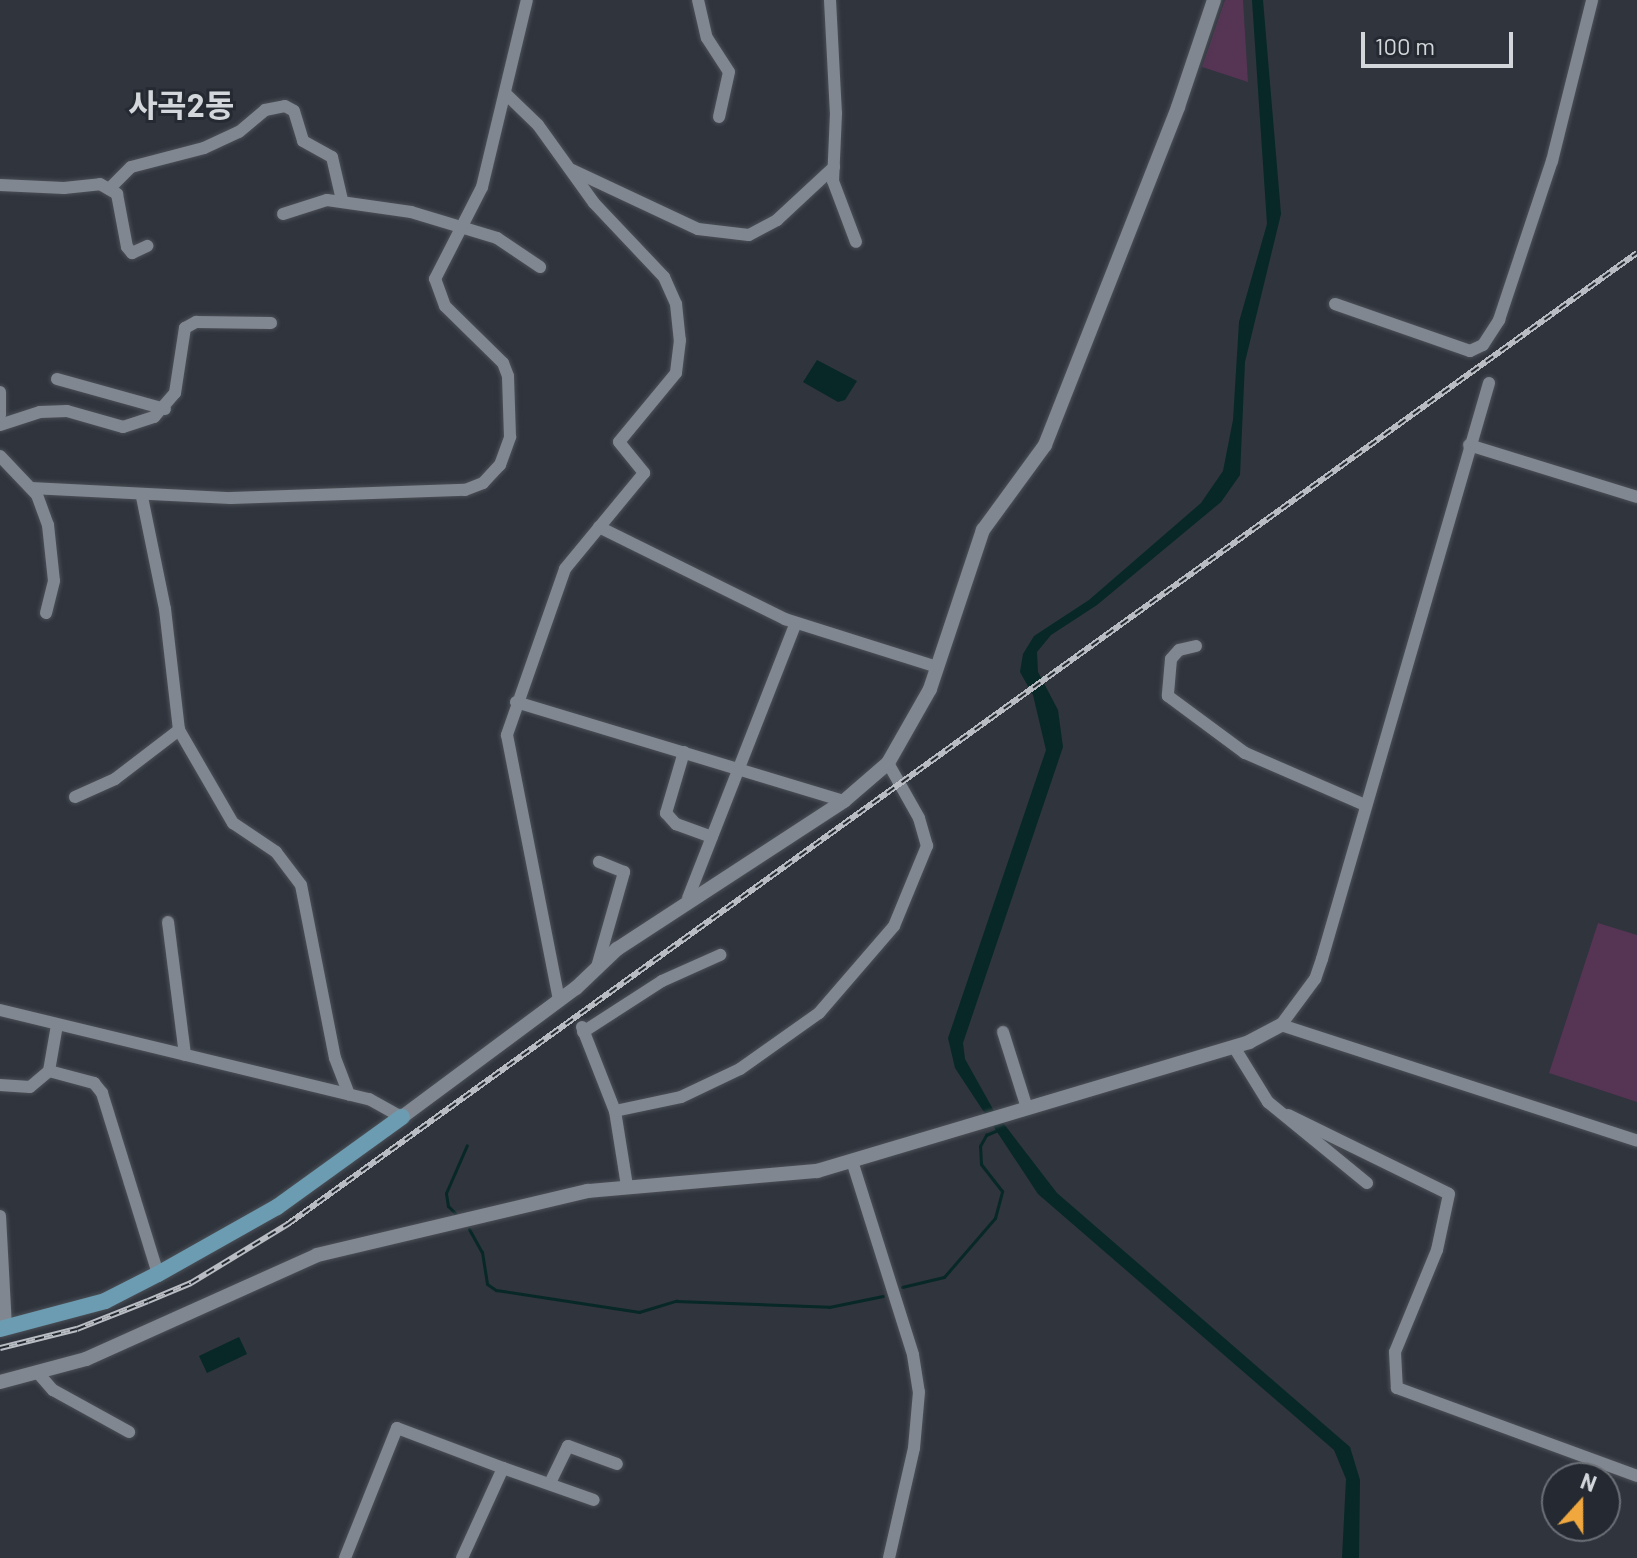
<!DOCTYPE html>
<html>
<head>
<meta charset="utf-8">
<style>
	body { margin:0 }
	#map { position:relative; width:1637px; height:1558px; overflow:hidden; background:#2f343d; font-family:Barlow,"Noto Sans KR",sans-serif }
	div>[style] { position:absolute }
	.green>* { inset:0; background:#563454 }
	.water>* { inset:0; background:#072826 }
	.stream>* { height:3px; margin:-1.5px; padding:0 1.5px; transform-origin:1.5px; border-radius:1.5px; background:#072826 }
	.roads { filter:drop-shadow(0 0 2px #4c5057) drop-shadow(0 0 2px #4c5057) }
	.minor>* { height:12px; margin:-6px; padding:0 6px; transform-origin:6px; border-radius:6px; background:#818791 }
	.tertiary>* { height:14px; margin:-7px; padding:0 7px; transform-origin:7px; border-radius:7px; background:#818791 }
	.secondary>* { height:16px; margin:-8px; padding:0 8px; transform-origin:8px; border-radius:8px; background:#6c9cb1 }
	.rail>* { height:6px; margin-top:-3px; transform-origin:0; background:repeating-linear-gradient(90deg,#252a32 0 9px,#b9bdc3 0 18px); box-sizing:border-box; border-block:2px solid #b9bdc3 }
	span { translate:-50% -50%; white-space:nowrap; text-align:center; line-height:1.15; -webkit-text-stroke:6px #252a32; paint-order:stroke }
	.quarter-label { font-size:32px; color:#d3d7dc; font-weight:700 }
	.north { position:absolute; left:1541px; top:1462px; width:80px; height:80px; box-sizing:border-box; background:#252a32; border:2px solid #6b6f76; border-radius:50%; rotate:21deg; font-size:22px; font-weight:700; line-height:32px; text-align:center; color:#d3d7dc }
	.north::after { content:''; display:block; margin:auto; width:28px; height:36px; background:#efa73e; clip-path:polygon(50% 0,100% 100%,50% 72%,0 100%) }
	.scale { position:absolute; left:1361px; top:32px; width:152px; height:36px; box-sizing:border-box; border:4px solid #d3d7dc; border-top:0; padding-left:10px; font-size:24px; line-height:28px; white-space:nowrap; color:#d3d7dc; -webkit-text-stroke:6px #252a32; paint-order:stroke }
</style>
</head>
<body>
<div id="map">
	<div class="green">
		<div style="clip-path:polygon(1225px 0,1243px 0,1248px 82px,1202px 67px)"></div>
		<div style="clip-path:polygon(1598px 923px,1637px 935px,1637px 1102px,1549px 1073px)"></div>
	</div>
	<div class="water">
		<div style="clip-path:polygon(1252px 0,1263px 0,1281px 214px,1245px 362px,1240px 475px,1221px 502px,1097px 605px,1051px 635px,1037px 652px,1038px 672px,1058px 710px,1063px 747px,963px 1043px,965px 1059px,994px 1111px,1057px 1193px,1350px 1447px,1360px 1480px,1359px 1558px,1342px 1558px,1346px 1479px,1334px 1450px,1038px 1194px,955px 1068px,948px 1038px,1046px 750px,1033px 695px,1020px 672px,1023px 654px,1034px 636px,1089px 600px,1201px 503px,1223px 471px,1233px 420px,1239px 322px,1267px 224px)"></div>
		<div style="clip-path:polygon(817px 360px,857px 381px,845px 400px,838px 402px,803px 382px)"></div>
		<div style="clip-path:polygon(239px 1337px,247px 1354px,207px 1373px,199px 1356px)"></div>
	</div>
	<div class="stream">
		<div style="left:457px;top:1215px;width:13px;rotate:-135deg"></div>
		<div style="left:448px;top:1206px;width:13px;rotate:-99deg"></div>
		<div style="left:446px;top:1193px;width:52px;rotate:-66.4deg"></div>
		<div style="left:469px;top:1229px;width:26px;rotate:61deg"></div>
		<div style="left:482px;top:1252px;width:32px;rotate:81deg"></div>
		<div style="left:487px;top:1284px;width:11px;rotate:34deg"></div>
		<div style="left:496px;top:1290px;width:145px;rotate:8.7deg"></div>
		<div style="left:639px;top:1312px;width:39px;rotate:-17deg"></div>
		<div style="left:676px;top:1301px;width:153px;rotate:2.2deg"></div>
		<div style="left:829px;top:1307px;width:55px;rotate:-11.5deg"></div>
		<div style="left:902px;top:1287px;width:43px;rotate:-13.4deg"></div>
		<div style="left:944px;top:1277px;width:78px;rotate:-49.2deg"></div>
		<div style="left:995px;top:1218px;width:28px;rotate:-75deg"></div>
		<div style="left:1002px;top:1191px;width:34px;rotate:-128deg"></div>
		<div style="left:981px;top:1164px;width:18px;rotate:-93deg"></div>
		<div style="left:980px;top:1146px;width:13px;rotate:-61deg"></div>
		<div style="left:986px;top:1135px;width:13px;rotate:-23deg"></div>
	</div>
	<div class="roads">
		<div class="minor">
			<div style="left:698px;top:0;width:39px;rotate:77deg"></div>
			<div style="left:707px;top:38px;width:40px;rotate:57.1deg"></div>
			<div style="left:729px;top:72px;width:46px;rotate:102.5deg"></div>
			<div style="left:830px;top:0;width:113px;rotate:87deg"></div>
			<div style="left:836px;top:113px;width:68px;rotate:92.5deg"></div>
			<div style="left:833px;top:181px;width:65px;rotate:69.3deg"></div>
			<div style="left:507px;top:95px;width:43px;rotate:44.1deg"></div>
			<div style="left:538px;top:125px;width:96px;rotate:54.3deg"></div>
			<div style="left:594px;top:203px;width:102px;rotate:46.6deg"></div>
			<div style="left:664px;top:277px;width:30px;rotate:66deg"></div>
			<div style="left:676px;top:304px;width:36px;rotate:84deg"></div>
			<div style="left:680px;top:340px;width:33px;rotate:97deg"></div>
			<div style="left:676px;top:373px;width:89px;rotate:129.6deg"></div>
			<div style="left:619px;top:442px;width:40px;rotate:51deg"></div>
			<div style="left:644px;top:473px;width:124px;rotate:129.5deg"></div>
			<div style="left:565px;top:569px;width:176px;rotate:109.3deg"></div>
			<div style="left:507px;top:735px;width:271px;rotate:78.9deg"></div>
			<div style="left:572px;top:170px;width:139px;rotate:25.1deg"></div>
			<div style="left:698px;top:229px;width:51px;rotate:6.7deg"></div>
			<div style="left:749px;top:235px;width:32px;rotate:-28deg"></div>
			<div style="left:777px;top:220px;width:78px;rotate:-42.9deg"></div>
			<div style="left:0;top:185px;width:64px;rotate:2.7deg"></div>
			<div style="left:64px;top:188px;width:36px;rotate:-6deg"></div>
			<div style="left:100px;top:184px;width:20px;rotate:30deg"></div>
			<div style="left:117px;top:194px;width:54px;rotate:79.3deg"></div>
			<div style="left:127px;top:247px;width:8px;rotate:50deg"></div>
			<div style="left:132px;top:253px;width:17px;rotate:-25deg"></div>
			<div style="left:109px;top:189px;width:31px;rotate:-45deg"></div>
			<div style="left:131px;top:167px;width:75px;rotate:-14.6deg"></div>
			<div style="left:204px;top:148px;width:38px;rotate:-25deg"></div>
			<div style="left:239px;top:132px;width:34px;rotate:-40deg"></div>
			<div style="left:265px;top:110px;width:20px;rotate:-11deg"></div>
			<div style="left:285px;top:106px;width:10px;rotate:29deg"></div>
			<div style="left:294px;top:111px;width:31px;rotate:73deg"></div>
			<div style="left:303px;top:141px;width:33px;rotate:29deg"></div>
			<div style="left:332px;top:157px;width:44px;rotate:76.9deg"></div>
			<div style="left:283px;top:214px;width:46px;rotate:-17.7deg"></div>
			<div style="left:327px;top:200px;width:85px;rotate:8.1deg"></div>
			<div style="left:411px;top:212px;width:90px;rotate:16.8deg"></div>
			<div style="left:497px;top:238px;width:52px;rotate:34deg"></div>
			<div style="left:1335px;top:304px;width:143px;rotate:19.2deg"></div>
			<div style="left:1470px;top:351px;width:14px;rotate:-25deg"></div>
			<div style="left:1483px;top:345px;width:30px;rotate:-57deg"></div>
			<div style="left:1499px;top:320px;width:168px;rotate:-71.6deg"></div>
			<div style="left:1552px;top:161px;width:166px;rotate:-76deg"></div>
			<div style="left:57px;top:379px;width:112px;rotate:15.5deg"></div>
			<div style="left:1489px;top:383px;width:600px;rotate:106.17deg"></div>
			<div style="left:1322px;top:959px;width:21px;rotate:109deg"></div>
			<div style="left:1315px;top:979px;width:57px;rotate:126.5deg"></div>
			<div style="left:1281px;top:1025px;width:374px;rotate:18deg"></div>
			<div style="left:0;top:392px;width:23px;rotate:90deg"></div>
			<div style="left:0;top:425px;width:42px;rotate:-18deg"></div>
			<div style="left:40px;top:412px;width:27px;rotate:-2deg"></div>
			<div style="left:67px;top:411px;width:58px;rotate:15.9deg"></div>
			<div style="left:123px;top:427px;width:33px;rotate:-18deg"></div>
			<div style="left:154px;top:417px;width:32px;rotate:-49deg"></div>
			<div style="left:175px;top:393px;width:66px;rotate:-81.3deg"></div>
			<div style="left:185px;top:328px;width:13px;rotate:-29deg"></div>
			<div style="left:196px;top:322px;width:75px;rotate:0.8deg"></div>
			<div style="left:1469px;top:445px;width:176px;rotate:17.2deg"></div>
			<div style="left:0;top:456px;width:54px;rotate:46.5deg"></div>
			<div style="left:37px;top:495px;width:32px;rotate:70deg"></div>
			<div style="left:48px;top:525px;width:56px;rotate:83.9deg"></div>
			<div style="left:54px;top:581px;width:33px;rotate:104deg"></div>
			<div style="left:31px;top:488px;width:200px;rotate:2.9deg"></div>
			<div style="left:231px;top:498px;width:234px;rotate:-2deg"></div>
			<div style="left:465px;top:490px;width:19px;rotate:-21deg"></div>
			<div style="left:483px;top:483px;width:25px;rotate:-47deg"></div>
			<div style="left:500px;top:465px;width:30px;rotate:-70deg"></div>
			<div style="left:510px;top:437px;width:61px;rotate:-91.9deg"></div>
			<div style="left:508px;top:376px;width:14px;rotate:-111deg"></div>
			<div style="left:503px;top:363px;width:81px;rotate:-135.5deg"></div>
			<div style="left:445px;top:306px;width:29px;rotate:-110deg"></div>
			<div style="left:435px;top:279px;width:103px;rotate:-62.9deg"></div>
			<div style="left:482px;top:187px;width:192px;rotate:-76.5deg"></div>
			<div style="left:142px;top:497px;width:114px;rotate:78.4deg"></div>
			<div style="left:165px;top:609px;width:122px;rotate:83.4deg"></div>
			<div style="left:179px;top:730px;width:108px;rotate:59.9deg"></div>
			<div style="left:233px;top:823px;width:52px;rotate:34deg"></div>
			<div style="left:276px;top:852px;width:41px;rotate:52.9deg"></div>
			<div style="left:301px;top:885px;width:176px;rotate:78.9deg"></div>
			<div style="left:335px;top:1058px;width:39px;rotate:69deg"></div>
			<div style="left:599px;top:527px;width:208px;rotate:26.3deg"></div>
			<div style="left:785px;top:619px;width:159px;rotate:17.5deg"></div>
			<div style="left:1196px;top:646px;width:17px;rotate:167deg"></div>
			<div style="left:1179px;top:650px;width:12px;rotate:132deg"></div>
			<div style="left:1171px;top:659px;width:37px;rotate:95deg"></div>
			<div style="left:1168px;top:696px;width:96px;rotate:36.5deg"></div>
			<div style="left:1245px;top:753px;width:131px;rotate:23.4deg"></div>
			<div style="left:516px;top:702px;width:343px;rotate:16.8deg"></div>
			<div style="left:684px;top:752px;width:64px;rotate:106.4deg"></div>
			<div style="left:666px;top:813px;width:15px;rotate:48deg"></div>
			<div style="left:676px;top:824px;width:38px;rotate:20deg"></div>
			<div style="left:75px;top:797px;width:44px;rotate:-24.2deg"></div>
			<div style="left:115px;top:779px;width:81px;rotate:-37.4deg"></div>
			<div style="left:688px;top:898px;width:295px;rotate:-68.6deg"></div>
			<div style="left:168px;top:922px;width:134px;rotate:82.7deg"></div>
			<div style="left:597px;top:967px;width:99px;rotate:-74.1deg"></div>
			<div style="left:624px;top:872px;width:27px;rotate:-158deg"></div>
			<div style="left:0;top:1010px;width:380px;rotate:13.6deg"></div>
			<div style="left:369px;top:1099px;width:38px;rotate:29deg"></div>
			<div style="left:57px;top:1025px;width:47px;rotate:99.9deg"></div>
			<div style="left:49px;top:1071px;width:47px;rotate:14.9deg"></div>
			<div style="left:94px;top:1083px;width:13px;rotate:51deg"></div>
			<div style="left:102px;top:1093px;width:189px;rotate:72.8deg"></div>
			<div style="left:582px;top:1027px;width:90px;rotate:68.6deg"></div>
			<div style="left:615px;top:1111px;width:76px;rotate:80.9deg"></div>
			<div style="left:583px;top:1032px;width:94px;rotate:-32.8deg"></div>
			<div style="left:662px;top:981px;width:64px;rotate:-24.1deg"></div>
			<div style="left:1003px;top:1032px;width:80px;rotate:72.5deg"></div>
			<div style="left:1234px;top:1047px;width:65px;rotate:58.3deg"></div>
			<div style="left:1268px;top:1102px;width:128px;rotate:39.3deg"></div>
			<div style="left:0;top:1085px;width:30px;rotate:4deg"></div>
			<div style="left:30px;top:1087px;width:25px;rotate:-40deg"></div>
			<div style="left:615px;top:1111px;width:67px;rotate:-12deg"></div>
			<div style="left:681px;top:1097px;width:65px;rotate:-25.4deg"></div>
			<div style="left:740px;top:1069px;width:97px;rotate:-35.3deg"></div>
			<div style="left:819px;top:1013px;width:115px;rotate:-49.2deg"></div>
			<div style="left:894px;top:926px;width:87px;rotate:-67.6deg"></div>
			<div style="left:927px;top:846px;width:29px;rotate:-106deg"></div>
			<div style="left:919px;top:818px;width:63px;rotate:-119.4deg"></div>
			<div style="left:1288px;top:1115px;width:179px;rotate:26.1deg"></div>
			<div style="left:1449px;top:1194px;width:57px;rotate:102.1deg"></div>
			<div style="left:1437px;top:1250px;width:110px;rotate:112.4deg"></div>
			<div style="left:1395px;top:1352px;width:36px;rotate:87deg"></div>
			<div style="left:1397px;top:1388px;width:256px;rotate:20.1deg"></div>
			<div style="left:852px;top:1161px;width:203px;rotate:72.5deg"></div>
			<div style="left:913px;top:1355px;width:37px;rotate:81deg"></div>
			<div style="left:919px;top:1392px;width:56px;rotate:95.1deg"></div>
			<div style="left:914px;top:1448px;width:113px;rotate:102.8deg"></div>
			<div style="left:0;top:1216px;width:112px;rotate:86.9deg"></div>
			<div style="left:38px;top:1373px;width:23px;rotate:49deg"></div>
			<div style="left:53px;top:1390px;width:87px;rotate:28.9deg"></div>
			<div style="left:550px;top:1483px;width:41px;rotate:-64.1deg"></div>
			<div style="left:568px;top:1446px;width:52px;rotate:20.2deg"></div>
			<div style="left:345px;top:1558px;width:140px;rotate:-68.2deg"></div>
			<div style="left:397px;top:1428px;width:113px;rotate:20.7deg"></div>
			<div style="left:462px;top:1558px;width:99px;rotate:-65.5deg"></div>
			<div style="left:503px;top:1468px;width:96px;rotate:19.4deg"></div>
		</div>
		<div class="tertiary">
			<div style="left:402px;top:1117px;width:217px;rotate:-36.6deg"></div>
			<div style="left:576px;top:988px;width:57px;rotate:-43.6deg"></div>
			<div style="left:617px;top:949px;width:271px;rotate:-33.1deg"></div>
			<div style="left:844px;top:801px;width:58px;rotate:-40.8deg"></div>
			<div style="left:888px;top:763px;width:85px;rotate:-60.4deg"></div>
			<div style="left:930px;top:689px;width:168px;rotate:-71.6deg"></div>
			<div style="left:983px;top:530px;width:105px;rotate:-53.9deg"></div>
			<div style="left:1045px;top:445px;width:363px;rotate:-68.5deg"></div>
			<div style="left:1178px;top:107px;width:113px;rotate:-71.4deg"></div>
			<div style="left:0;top:1382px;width:89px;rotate:-15deg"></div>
			<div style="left:86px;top:1359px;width:253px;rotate:-24.2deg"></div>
			<div style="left:317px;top:1255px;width:278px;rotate:-13.3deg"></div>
			<div style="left:588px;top:1191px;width:230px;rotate:-5deg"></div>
			<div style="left:817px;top:1171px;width:451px;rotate:-16.6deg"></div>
			<div style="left:1249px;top:1042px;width:36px;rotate:-28deg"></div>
		</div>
		<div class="secondary">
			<div style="left:0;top:1329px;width:109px;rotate:-14.9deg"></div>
			<div style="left:105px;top:1301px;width:59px;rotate:-27deg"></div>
			<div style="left:158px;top:1274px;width:137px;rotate:-29.4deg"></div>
			<div style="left:277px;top:1207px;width:154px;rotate:-35.8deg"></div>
		</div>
	</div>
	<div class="rail">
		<div style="left:0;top:1348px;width:79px;rotate:-13.9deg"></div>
		<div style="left:77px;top:1329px;width:76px;rotate:-21.5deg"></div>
		<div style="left:148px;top:1301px;width:47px;rotate:-22.7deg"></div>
		<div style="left:191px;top:1283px;width:114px;rotate:-31.3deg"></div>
		<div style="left:288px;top:1224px;width:1662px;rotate:-35.75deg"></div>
	</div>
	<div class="quarter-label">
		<span style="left:181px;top:104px">사곡2동</span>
	</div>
	<div class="north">N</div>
	<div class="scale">100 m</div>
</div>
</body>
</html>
